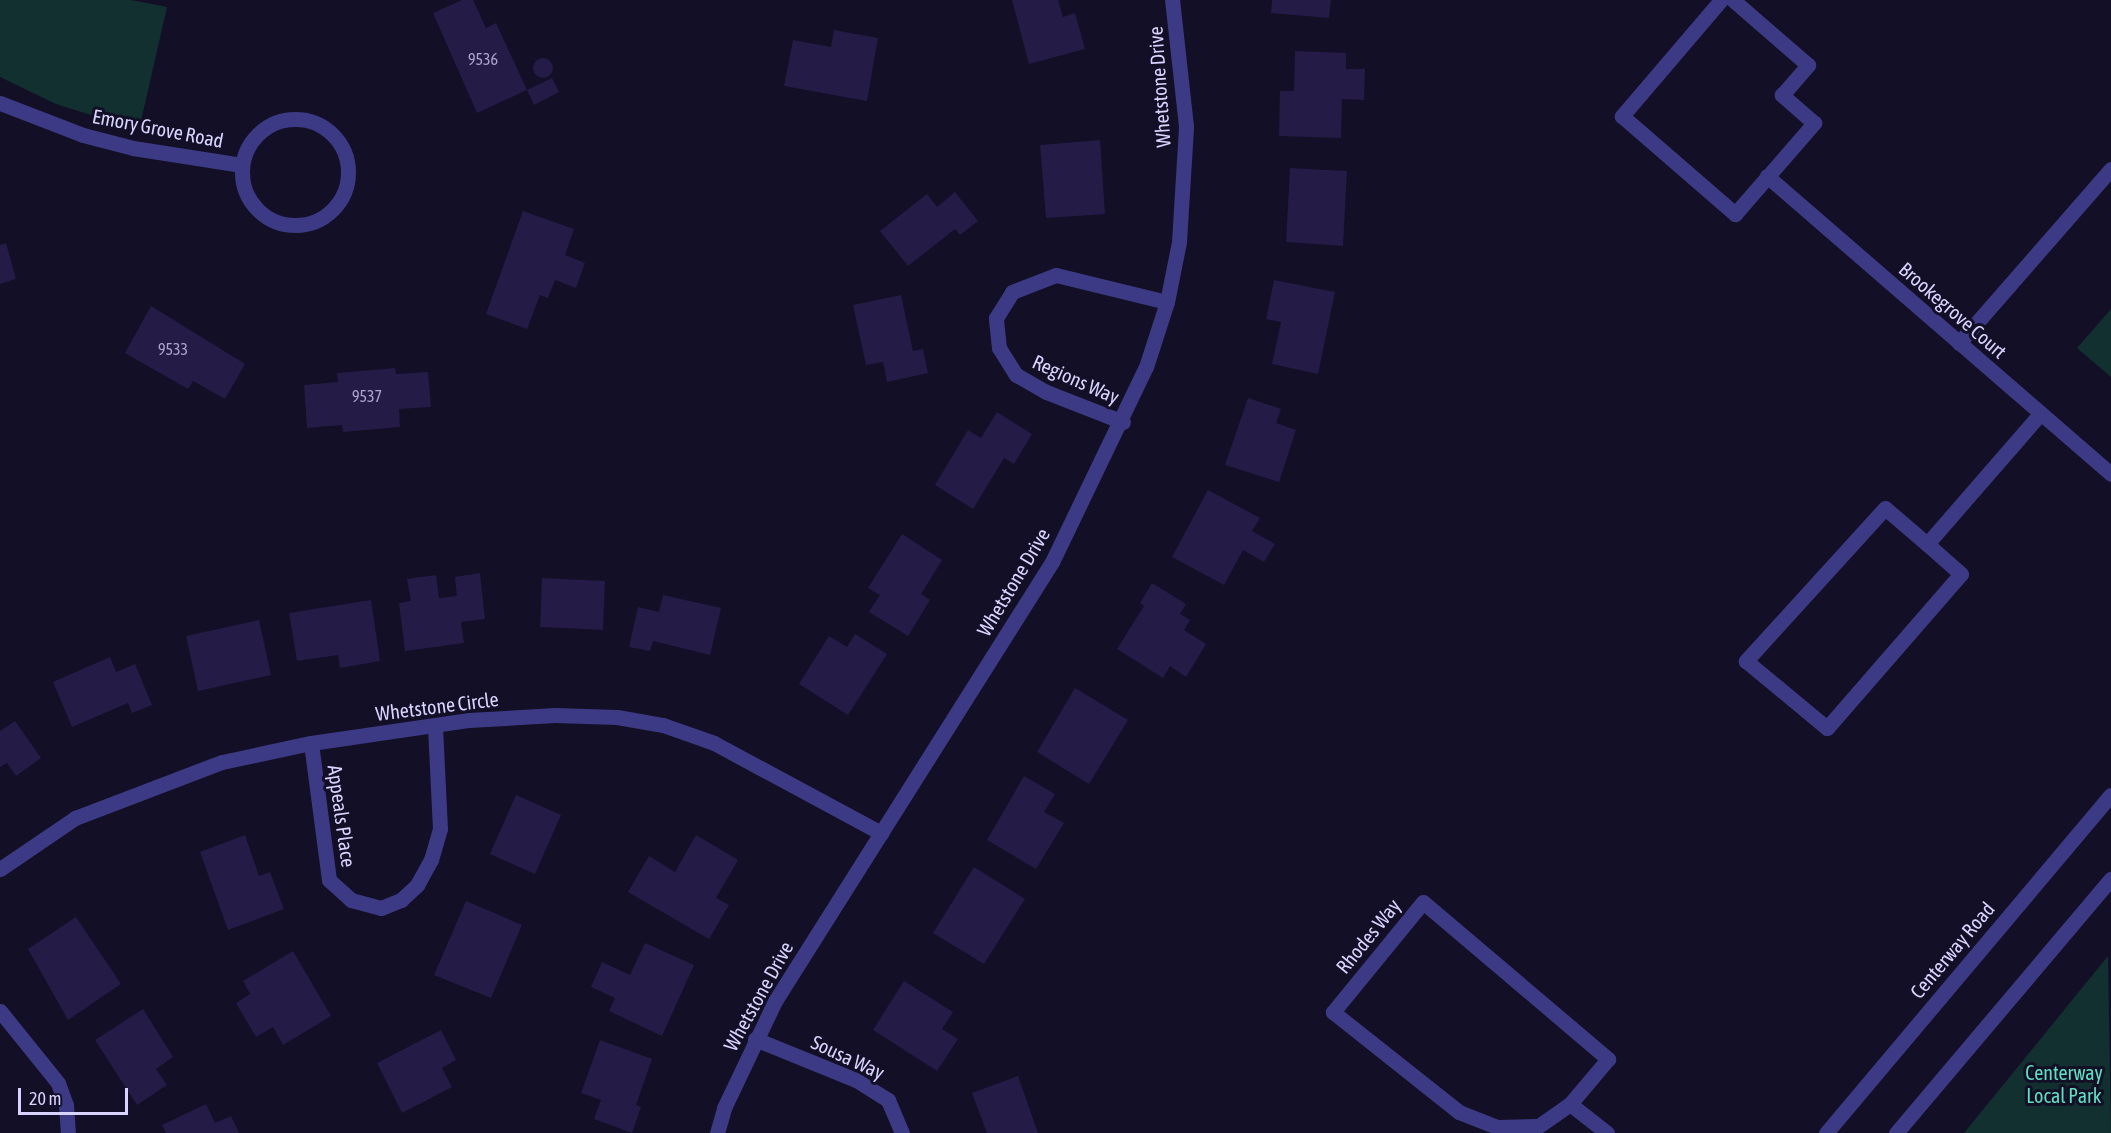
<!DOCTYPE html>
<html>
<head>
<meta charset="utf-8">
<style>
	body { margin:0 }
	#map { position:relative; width:2111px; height:1133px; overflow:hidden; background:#130f26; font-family:"Asap Condensed",sans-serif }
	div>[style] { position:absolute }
	.green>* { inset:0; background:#12302f }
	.building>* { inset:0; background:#241b47 }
	.round { border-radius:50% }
	.service>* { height:15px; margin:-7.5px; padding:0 7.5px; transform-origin:7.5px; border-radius:7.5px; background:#3d3a85 }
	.minor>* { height:15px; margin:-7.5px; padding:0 7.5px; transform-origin:7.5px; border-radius:7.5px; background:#3d3a85 }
	.minor>.ring { margin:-7.5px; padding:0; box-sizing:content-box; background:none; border:15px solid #3d3a85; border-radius:50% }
	.tertiary>* { height:15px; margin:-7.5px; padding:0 7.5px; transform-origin:7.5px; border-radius:7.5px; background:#3d3a85 }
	span { translate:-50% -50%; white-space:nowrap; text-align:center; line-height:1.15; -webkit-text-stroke:6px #130f26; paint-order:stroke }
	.number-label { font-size:16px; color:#aca6d1 }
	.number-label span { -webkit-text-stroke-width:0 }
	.street-label { font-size:20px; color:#d9d4ff }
	.park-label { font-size:20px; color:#5fe0c0 }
	.scale { position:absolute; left:18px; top:1088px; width:110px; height:27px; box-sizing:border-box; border:3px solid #d9d4ff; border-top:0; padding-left:8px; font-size:18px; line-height:21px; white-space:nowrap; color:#d9d4ff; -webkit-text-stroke:4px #130f26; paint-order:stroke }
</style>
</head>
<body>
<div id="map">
	<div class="green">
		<div style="clip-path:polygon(0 0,131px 0,167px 7px,139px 130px,56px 104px,0 77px)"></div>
		<div style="clip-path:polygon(2111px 309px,2111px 377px,2077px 348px)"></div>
		<div style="clip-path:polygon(2108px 956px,2111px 1133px,1964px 1133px)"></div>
	</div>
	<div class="building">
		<div style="clip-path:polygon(462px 0,473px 0,486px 28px,496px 23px,527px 90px,477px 113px,433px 13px)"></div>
		<div style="clip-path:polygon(1012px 0,1058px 0,1063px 17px,1075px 13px,1085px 49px,1029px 64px)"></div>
		<div style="clip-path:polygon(1272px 0,1331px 0,1329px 18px,1271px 13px)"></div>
		<div style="clip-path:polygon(834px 30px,878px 38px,867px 101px,784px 86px,793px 40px,831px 47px)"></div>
		<div style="clip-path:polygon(1295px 51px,1346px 53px,1346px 69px,1365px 69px,1364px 100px,1342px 99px,1341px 138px,1279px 136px,1280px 91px,1294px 91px)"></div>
		<div class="round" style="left:533px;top:58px;width:20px;height:20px"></div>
		<div style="clip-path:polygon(552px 78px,559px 92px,534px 105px,527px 90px)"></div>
		<div style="clip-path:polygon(1100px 140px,1105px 214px,1046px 218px,1040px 145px)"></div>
		<div style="clip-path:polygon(1290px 168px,1347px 171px,1343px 246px,1286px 242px)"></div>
		<div style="clip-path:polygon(955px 192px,978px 221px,960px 235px,955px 229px,908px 266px,880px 231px,927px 194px,937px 207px)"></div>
		<div style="clip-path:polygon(523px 211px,574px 229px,565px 255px,585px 263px,576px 288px,555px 280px,548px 298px,540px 295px,527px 329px,486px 314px)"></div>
		<div style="clip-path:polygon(6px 243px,16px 279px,0 284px,0 245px)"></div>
		<div style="clip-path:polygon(1274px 280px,1335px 292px,1318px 374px,1272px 364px,1281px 322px,1266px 319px)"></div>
		<div style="clip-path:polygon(901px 295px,913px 351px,923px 349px,928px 373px,887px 382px,883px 362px,866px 365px,853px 305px)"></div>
		<div style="clip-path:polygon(151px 306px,245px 364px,225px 399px,193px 381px,188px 389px,125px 353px)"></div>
		<div style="clip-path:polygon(395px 368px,396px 374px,428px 372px,431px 407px,399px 409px,400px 427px,343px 432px,342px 425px,307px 428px,304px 385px,338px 382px,337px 373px)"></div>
		<div style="clip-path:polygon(1248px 398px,1281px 409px,1276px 423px,1296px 430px,1279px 482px,1225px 465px)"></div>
		<div style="clip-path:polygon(997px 412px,1032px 434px,1014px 464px,1004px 458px,973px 509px,935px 485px,968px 430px,981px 438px)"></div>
		<div style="clip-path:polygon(1208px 490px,1260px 518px,1252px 531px,1275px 544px,1264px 562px,1243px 550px,1224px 585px,1172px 557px)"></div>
		<div style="clip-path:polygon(902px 534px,942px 560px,921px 594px,930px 600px,908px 636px,869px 612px,880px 595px,868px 588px)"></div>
		<div style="clip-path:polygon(480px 573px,485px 619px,461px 622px,464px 643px,405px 651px,399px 603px,411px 601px,407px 579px,436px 575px,439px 598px,457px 596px,455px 577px)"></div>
		<div style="clip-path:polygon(542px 578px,605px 581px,603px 630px,540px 627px)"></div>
		<div style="clip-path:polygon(1152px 583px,1186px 604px,1180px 614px,1190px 620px,1184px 630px,1206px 644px,1186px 677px,1170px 666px,1163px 678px,1117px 649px,1144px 606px,1140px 603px)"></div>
		<div style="clip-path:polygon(663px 595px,721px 608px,710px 655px,653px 641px,650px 651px,629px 647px,638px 607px,659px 612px)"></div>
		<div style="clip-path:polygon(371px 600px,380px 661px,340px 668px,338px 655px,297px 661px,289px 613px)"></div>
		<div style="clip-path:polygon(259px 620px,271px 675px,198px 691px,186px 636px)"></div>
		<div style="clip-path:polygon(855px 634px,887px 654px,848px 715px,799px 684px,829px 636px,847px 647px)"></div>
		<div style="clip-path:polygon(110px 657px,116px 672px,135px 664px,152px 705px,132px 713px,128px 703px,72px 727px,53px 682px)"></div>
		<div style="clip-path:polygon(1075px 688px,1128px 720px,1089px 784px,1037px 752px)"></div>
		<div style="clip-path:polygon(15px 721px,41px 758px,16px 776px,7px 763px,0 767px,0 731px)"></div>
		<div style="clip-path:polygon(1024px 776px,1055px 794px,1044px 812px,1064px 823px,1036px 869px,987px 840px)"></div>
		<div style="clip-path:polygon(516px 795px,561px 815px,535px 874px,490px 854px)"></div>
		<div style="clip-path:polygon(245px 835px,259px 876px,270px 872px,284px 909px,228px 930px,200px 852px)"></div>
		<div style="clip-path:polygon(696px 835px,738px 860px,716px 898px,729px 905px,709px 939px,628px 892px,649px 856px,675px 872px)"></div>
		<div style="clip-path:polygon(974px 867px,1025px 899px,984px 964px,933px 933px)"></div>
		<div style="clip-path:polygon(466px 901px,522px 925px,491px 998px,434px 975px)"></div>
		<div style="clip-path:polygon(76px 917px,121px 984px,68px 1020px,28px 949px)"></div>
		<div style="clip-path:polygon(645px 943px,694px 965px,662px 1036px,609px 1011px,615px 998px,591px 987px,602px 962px,630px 975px)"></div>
		<div style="clip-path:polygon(293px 951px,331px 1016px,283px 1045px,273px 1027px,256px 1037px,236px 1003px,250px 994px,243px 981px)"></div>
		<div style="clip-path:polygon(904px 981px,953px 1012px,942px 1029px,958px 1039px,937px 1071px,873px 1030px)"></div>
		<div style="clip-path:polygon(143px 1009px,173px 1057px,156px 1069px,167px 1085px,137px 1105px,95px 1040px)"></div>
		<div style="clip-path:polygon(441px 1030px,456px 1060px,442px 1068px,452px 1087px,402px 1113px,377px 1063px)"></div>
		<div style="clip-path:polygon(600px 1040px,652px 1059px,636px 1105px,641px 1107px,632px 1133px,594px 1119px,601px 1100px,581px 1093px)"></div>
		<div style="clip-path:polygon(1018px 1076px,1038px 1133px,987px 1133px,972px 1093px)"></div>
		<div style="clip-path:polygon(206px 1104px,215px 1123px,231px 1116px,239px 1133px,166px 1133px,162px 1125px)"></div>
	</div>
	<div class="service">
		<div style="left:1721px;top:0;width:153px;rotate:130.5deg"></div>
		<div style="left:1622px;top:116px;width:150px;rotate:40.9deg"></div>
		<div style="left:1735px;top:214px;width:121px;rotate:-49deg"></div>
		<div style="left:1814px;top:123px;width:43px;rotate:-138.8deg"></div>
		<div style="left:1782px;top:95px;width:40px;rotate:-49deg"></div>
		<div style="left:1808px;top:65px;width:99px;rotate:-139.1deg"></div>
		<div style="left:1959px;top:343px;width:231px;rotate:-48.9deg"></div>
		<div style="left:1927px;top:544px;width:55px;rotate:-139.4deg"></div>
		<div style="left:1885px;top:508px;width:207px;rotate:132.3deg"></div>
		<div style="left:1746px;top:661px;width:105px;rotate:39.6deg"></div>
		<div style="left:1827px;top:728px;width:204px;rotate:-49deg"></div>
		<div style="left:1961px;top:574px;width:45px;rotate:-138.6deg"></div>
		<div style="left:1927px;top:544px;width:172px;rotate:-49deg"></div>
	</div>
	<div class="minor">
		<div style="left:0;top:103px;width:89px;rotate:21.1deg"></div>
		<div style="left:83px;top:135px;width:52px;rotate:14.6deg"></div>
		<div style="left:133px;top:148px;width:110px;rotate:8.9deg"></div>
		<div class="ring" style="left:242px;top:119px;width:91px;height:91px"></div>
		<div style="left:1767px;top:176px;width:455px;rotate:40.9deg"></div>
		<div style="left:1123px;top:422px;width:83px;rotate:-158.7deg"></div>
		<div style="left:1046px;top:392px;width:34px;rotate:-150deg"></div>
		<div style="left:1016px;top:375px;width:32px;rotate:-122deg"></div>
		<div style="left:999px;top:348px;width:30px;rotate:-96deg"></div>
		<div style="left:996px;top:318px;width:31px;rotate:-58deg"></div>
		<div style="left:1012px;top:292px;width:47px;rotate:-21.1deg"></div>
		<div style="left:1056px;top:275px;width:114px;rotate:13.7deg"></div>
		<div style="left:311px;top:743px;width:138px;rotate:82.5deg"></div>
		<div style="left:329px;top:880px;width:30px;rotate:42deg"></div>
		<div style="left:351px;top:900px;width:31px;rotate:15deg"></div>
		<div style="left:381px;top:908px;width:22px;rotate:-22deg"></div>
		<div style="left:401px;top:900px;width:22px;rotate:-43deg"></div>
		<div style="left:417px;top:885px;width:29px;rotate:-61deg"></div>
		<div style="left:431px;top:860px;width:32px;rotate:-74deg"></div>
		<div style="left:440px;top:829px;width:102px;rotate:-92.8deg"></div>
		<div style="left:0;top:869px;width:91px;rotate:-34.2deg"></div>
		<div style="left:75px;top:818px;width:157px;rotate:-20.9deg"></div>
		<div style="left:222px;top:762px;width:91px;rotate:-12.1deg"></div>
		<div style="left:311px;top:743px;width:160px;rotate:-8.3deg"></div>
		<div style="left:469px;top:720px;width:86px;rotate:-3.3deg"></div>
		<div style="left:555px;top:715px;width:62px;rotate:1.8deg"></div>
		<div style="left:617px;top:717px;width:47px;rotate:9.9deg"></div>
		<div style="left:663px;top:725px;width:54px;rotate:19.4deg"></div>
		<div style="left:714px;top:743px;width:190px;rotate:28.3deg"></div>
		<div style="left:1423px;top:902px;width:243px;rotate:40.3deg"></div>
		<div style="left:1608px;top:1059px;width:59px;rotate:130.2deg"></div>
		<div style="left:1570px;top:1104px;width:39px;rotate:145deg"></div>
		<div style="left:1538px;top:1126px;width:41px;rotate:178.6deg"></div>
		<div style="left:1497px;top:1127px;width:41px;rotate:-158.5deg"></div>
		<div style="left:1459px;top:1112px;width:161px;rotate:-141.6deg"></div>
		<div style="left:1333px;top:1012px;width:142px;rotate:-50.7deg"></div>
		<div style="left:0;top:1011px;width:92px;rotate:51.1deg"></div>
		<div style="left:58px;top:1083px;width:23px;rotate:70deg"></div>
		<div style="left:66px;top:1105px;width:28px;rotate:86deg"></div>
		<div style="left:755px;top:1039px;width:109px;rotate:22.1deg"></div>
		<div style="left:856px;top:1080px;width:38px;rotate:32deg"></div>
		<div style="left:888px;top:1100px;width:36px;rotate:67deg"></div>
		<div style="left:1570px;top:1104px;width:47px;rotate:38.1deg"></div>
		<div style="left:717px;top:1133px;width:26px;rotate:-74deg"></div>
		<div style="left:724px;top:1108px;width:119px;rotate:-64.5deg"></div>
		<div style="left:775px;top:1001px;width:519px;rotate:-57.75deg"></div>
		<div style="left:1052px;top:562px;width:216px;rotate:-64.3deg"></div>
		<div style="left:1146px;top:367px;width:68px;rotate:-72.1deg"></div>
		<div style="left:1167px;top:302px;width:61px;rotate:-78.7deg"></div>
		<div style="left:1179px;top:242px;width:116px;rotate:-86.5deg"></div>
		<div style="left:1186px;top:126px;width:127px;rotate:-96.3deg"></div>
	</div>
	<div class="tertiary">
		<div style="left:1826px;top:1133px;width:442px;rotate:-49.9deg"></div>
		<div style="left:1896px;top:1133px;width:333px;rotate:-49.8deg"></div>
	</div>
	<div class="number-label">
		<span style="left:483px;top:59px">9536</span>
		<span style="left:173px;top:349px">9533</span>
		<span style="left:367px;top:396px">9537</span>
	</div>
	<div class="street-label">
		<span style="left:1159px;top:87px;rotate:-94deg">Whetstone Drive</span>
		<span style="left:158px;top:128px;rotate:11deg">Emory Grove Road</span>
		<span style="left:1953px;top:310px;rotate:41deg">Brookegrove Court</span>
		<span style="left:1076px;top:379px;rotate:24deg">Regions Way</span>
		<span style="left:1013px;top:582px;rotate:-59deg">Whetstone Drive</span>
		<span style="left:437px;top:706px;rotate:-7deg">Whetstone Circle</span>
		<span style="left:342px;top:816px;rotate:82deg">Appeals Place</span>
		<span style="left:1368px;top:936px;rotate:-51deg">Rhodes Way</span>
		<span style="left:1952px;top:950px;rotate:-50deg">Centerway Road</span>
		<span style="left:758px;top:996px;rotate:-61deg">Whetstone Drive</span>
		<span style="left:848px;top:1057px;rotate:25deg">Sousa Way</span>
	</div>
	<div class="park-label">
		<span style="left:2064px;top:1084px">Centerway<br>Local Park</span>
	</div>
	<div class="scale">20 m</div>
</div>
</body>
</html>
